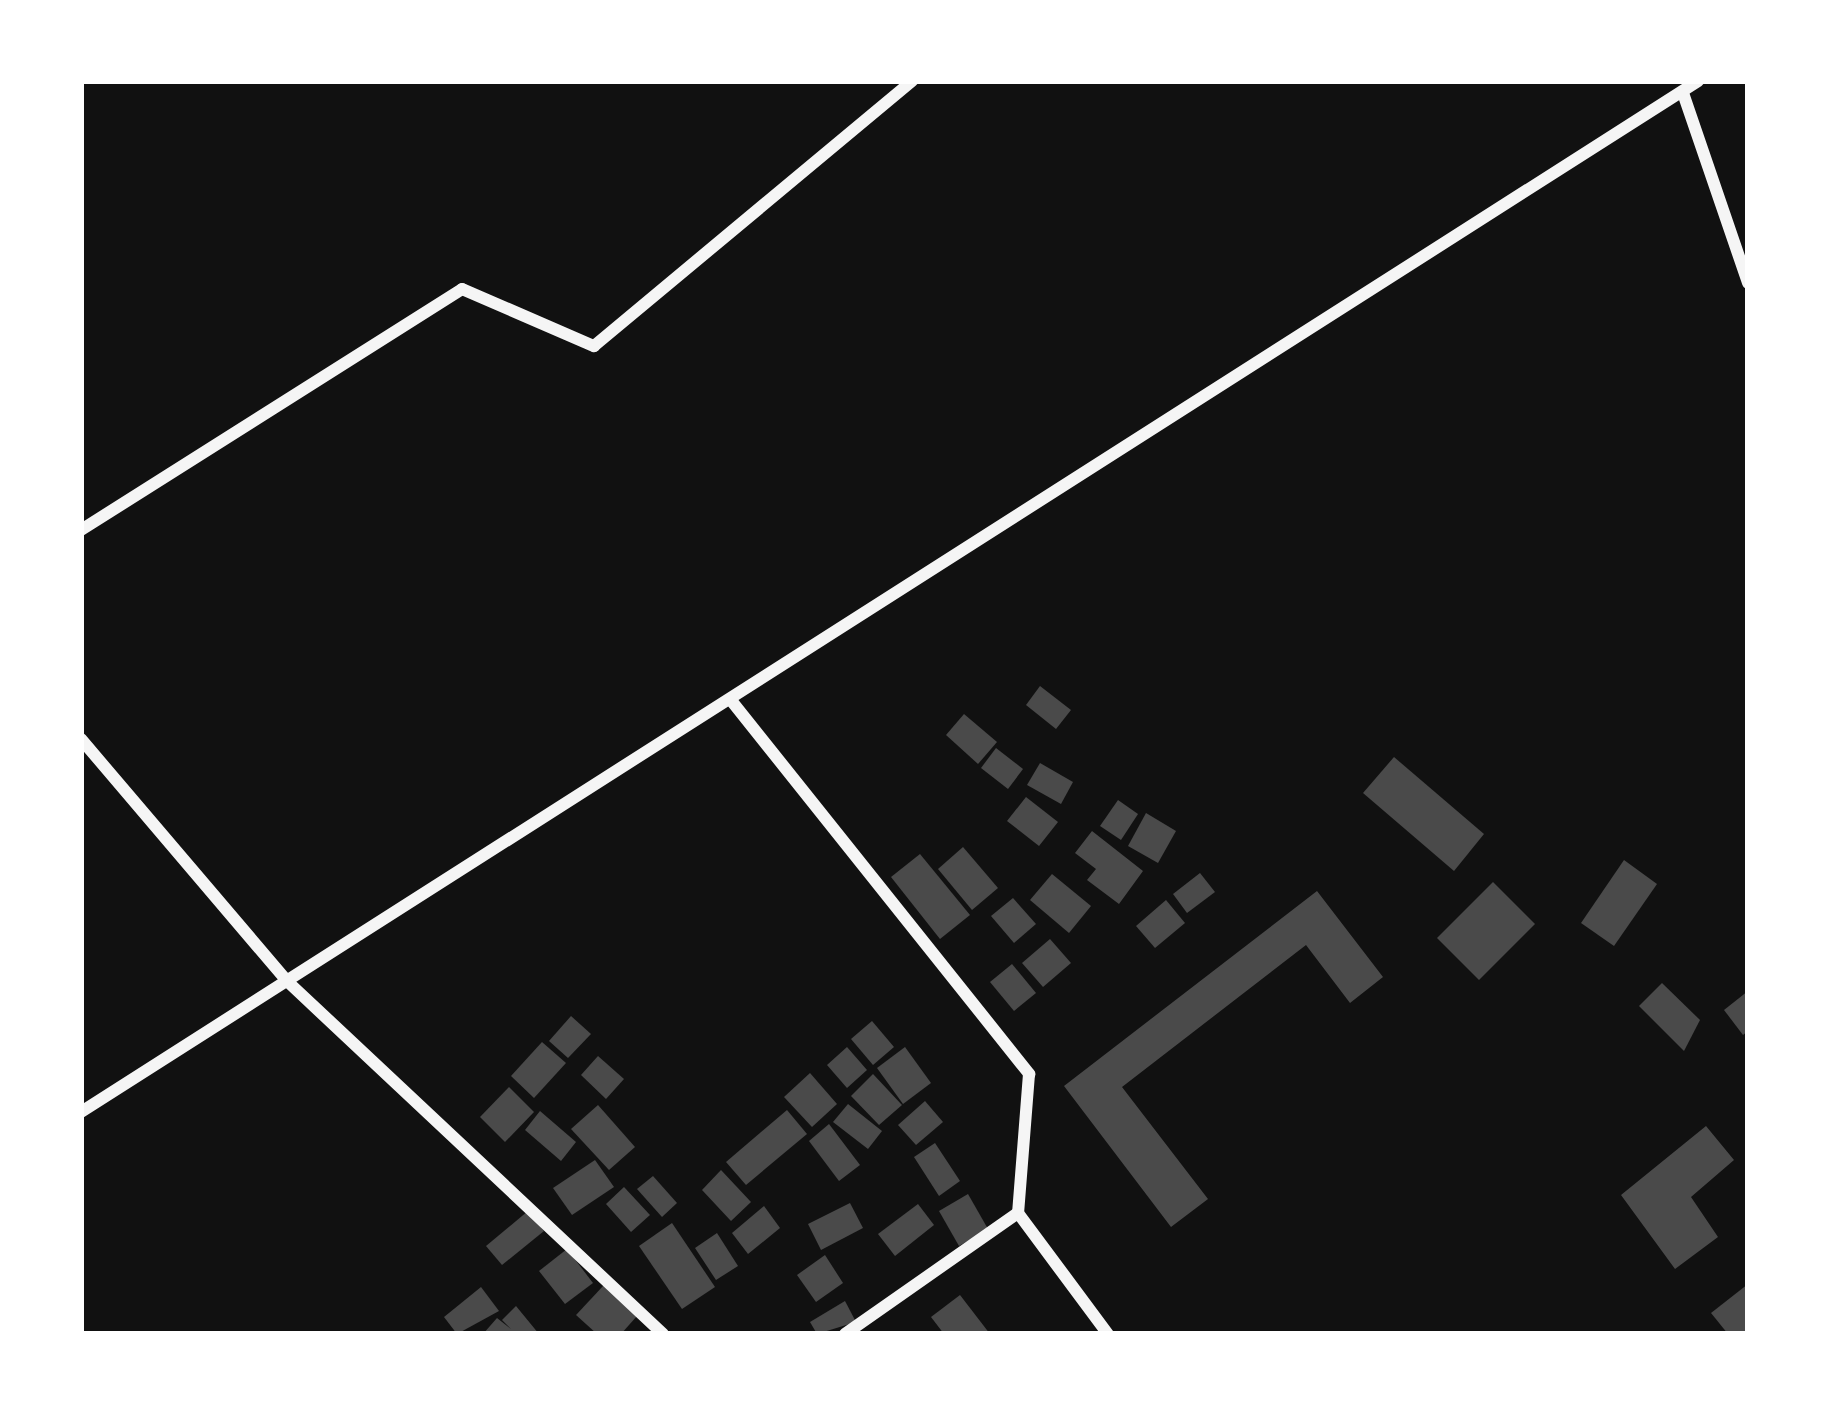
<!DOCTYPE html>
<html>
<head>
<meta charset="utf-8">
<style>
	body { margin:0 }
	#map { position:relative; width:1829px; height:1415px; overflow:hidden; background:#111; font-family:"Space Grotesk",sans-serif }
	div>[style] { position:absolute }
	.building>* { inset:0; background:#4a4a4a }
	.minor>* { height:12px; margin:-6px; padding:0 6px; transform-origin:6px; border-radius:6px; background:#f5f5f5 }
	span { translate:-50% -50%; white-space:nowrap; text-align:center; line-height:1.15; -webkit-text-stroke:9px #fff; paint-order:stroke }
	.frame { position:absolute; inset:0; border:84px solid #fff; pointer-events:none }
</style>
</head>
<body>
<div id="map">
	<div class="building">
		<div style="clip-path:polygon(1040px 686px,1071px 710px,1056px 729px,1026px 705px)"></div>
		<div style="clip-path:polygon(964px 714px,997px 742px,978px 764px,946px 735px)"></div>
		<div style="clip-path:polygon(996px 748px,1023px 769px,1008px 789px,981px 768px)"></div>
		<div style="clip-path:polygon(1394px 757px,1484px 834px,1454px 871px,1363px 793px)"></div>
		<div style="clip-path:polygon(1040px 763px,1073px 782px,1061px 804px,1027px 785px)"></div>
		<div style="clip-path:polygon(1026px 797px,1058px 822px,1039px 846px,1007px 821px)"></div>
		<div style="clip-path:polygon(1118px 800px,1138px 814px,1121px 840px,1100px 826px)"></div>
		<div style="clip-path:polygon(1146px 813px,1176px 831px,1158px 863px,1128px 846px)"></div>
		<div style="clip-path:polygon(1092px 831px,1143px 871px,1119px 904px,1087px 880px,1096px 869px,1075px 853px)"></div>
		<div style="clip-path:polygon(963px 847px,998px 888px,972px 910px,938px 869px)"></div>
		<div style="clip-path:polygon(920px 854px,970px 915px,940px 939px,891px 877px)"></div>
		<div style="clip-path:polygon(1624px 860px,1657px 884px,1614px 946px,1581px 923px)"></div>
		<div style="clip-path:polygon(1200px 873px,1215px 892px,1187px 913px,1173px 894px)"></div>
		<div style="clip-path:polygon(1052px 874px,1091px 906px,1069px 933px,1030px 900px)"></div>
		<div style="clip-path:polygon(1493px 882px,1535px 924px,1479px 980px,1437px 938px)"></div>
		<div style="clip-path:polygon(1317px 891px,1383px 977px,1350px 1003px,1306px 945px,1122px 1087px,1208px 1199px,1171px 1227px,1064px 1086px)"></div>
		<div style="clip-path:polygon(1013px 898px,1036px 924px,1014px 943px,991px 916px)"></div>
		<div style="clip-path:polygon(1166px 900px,1185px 923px,1155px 948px,1136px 926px)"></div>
		<div style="clip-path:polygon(1050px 939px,1071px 963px,1043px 987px,1022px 963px)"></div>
		<div style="clip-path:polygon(1012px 964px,1036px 993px,1014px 1011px,990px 982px)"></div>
		<div style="clip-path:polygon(1662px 983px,1700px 1020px,1684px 1051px,1639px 1006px)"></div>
		<div style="clip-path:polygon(1748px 991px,1748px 1031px,1743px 1035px,1724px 1010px)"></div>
		<div style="clip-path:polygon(571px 1016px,591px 1034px,568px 1058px,549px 1041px)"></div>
		<div style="clip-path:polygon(872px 1021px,894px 1047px,873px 1065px,851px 1039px)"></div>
		<div style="clip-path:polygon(542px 1042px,566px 1063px,534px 1098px,511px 1076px)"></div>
		<div style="clip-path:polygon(847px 1047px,867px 1070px,847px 1088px,827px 1065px)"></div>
		<div style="clip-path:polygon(905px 1047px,931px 1083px,903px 1104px,877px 1068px)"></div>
		<div style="clip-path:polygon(598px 1056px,624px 1079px,606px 1099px,581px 1075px)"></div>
		<div style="clip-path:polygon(810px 1073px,837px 1104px,812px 1127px,784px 1097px)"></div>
		<div style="clip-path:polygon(873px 1074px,902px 1105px,879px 1125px,851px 1096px)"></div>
		<div style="clip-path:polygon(509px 1087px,534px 1112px,505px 1142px,480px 1117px)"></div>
		<div style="clip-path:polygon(925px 1101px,943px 1122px,916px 1145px,898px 1125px)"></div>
		<div style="clip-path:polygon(848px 1104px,882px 1131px,868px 1149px,833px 1122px)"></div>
		<div style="clip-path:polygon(598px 1105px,635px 1147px,609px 1170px,571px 1129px)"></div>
		<div style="clip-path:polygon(787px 1110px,807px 1134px,746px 1185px,726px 1162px)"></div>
		<div style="clip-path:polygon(540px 1111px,576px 1142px,561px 1161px,525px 1130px)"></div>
		<div style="clip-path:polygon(829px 1124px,860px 1165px,839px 1181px,809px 1141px)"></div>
		<div style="clip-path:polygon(1706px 1126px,1734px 1160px,1691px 1197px,1718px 1237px,1675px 1269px,1621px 1195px)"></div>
		<div style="clip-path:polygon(935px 1143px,960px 1181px,939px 1196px,914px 1157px)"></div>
		<div style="clip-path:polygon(595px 1160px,614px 1187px,572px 1215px,553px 1188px)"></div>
		<div style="clip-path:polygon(721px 1170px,751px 1202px,731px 1221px,702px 1190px)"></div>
		<div style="clip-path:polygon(653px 1176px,677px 1203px,662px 1217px,637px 1189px)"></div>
		<div style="clip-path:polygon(624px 1187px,650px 1215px,631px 1232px,606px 1204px)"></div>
		<div style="clip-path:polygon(968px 1194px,988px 1229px,959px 1246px,939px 1211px)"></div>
		<div style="clip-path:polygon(850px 1203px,863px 1228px,821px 1250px,808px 1224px)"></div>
		<div style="clip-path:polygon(918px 1204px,934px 1225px,895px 1256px,878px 1234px)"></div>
		<div style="clip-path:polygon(764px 1206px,780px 1228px,748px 1254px,732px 1233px)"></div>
		<div style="clip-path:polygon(528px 1211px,544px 1231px,502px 1265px,486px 1246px)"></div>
		<div style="clip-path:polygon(672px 1223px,715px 1287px,682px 1309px,639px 1246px)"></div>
		<div style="clip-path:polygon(717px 1233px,738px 1266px,716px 1280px,695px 1248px)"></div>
		<div style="clip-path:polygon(567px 1249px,593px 1283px,565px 1304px,539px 1271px)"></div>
		<div style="clip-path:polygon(825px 1255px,843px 1283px,816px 1302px,797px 1275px)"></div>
		<div style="clip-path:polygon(1748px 1284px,1748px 1331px,1728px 1334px,1711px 1313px)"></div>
		<div style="clip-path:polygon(604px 1285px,637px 1316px,621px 1334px,597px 1334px,576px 1315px)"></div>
		<div style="clip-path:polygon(481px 1287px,499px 1311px,457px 1334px,444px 1317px)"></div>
		<div style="clip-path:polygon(960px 1295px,990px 1334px,944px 1334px,931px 1317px)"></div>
		<div style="clip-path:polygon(845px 1301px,856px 1322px,817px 1334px,810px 1322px)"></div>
		<div style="clip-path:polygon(516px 1306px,539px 1334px,483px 1334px,497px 1318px,511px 1329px,502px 1320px)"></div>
	</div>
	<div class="minor">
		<div style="left:1683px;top:93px;width:201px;rotate:71.1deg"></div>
		<div style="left:81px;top:530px;width:451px;rotate:-32.3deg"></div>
		<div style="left:462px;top:289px;width:144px;rotate:23.4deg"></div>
		<div style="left:594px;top:346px;width:414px;rotate:-39.8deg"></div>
		<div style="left:730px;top:699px;width:480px;rotate:51.4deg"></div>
		<div style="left:1029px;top:1074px;width:139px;rotate:94.5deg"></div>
		<div style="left:1018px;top:1213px;width:151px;rotate:53.4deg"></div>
		<div style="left:81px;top:739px;width:318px;rotate:49.6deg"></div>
		<div style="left:287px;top:981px;width:516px;rotate:43.19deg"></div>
		<div style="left:81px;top:1112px;width:1918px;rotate:-32.52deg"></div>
		<div style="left:845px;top:1334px;width:211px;rotate:-35deg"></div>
	</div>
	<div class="frame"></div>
</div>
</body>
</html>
